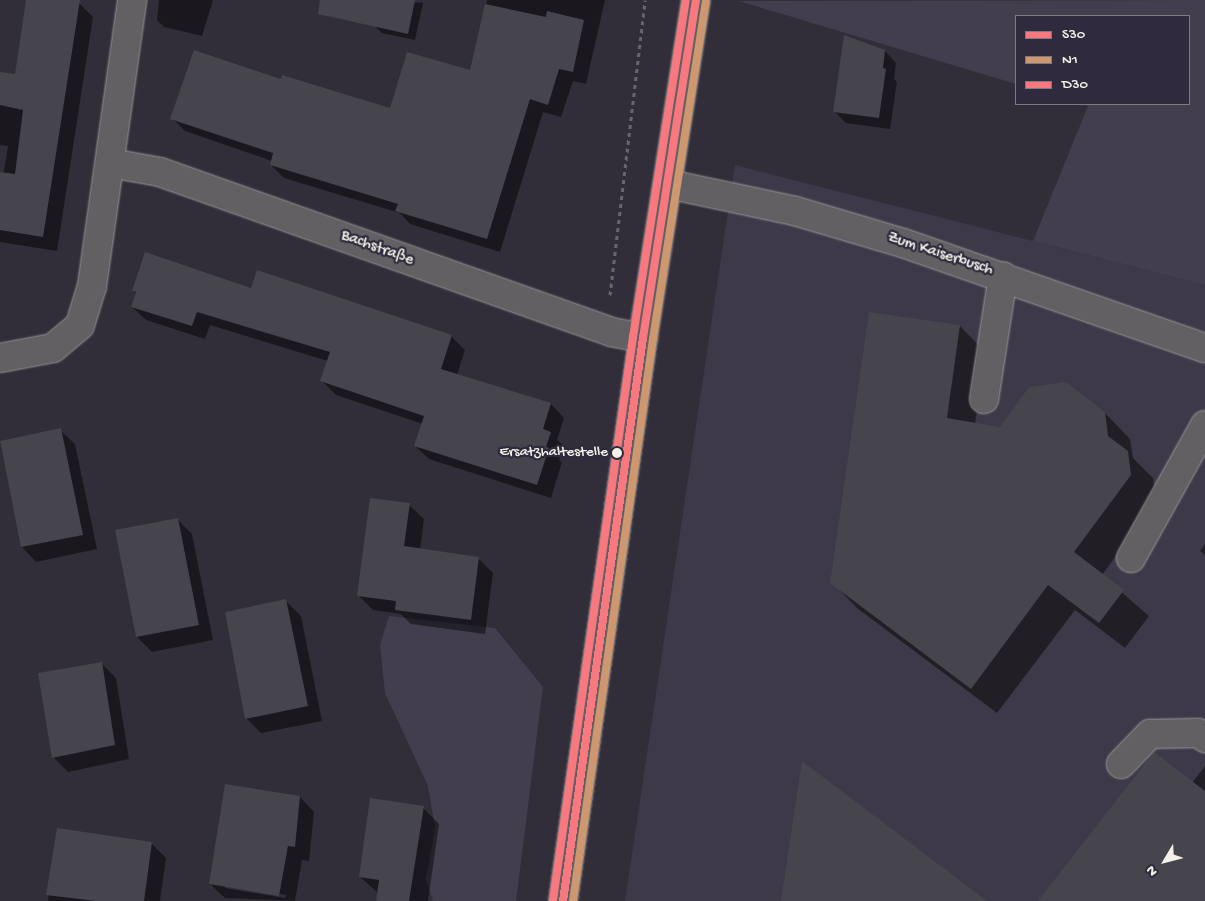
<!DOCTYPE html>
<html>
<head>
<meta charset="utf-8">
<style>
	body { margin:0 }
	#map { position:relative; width:1205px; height:901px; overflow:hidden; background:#312e39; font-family:"Gochi Hand",sans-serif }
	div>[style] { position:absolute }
	.built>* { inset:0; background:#3e3948 }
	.green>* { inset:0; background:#423e4d }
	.shadow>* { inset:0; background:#0007 }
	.building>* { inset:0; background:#46444c }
	.path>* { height:3px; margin-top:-1.5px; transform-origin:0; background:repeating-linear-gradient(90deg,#68666b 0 4px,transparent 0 8px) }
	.roads { filter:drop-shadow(0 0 1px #9a989b) drop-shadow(0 0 1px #9a989b) }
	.minor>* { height:28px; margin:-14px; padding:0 14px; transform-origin:14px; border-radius:14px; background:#626063 }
	.major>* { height:28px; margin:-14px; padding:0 14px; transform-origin:14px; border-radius:14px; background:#626063 }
	.bus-1>* { height:8px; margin:-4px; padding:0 4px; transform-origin:4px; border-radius:4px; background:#f7787e }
	.bus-2>* { height:8px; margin:-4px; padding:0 4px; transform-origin:4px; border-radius:4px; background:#cd976f }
	.bus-3>* { height:8px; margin:-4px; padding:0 4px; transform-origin:4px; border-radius:4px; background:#f7787e }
	.dots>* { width:14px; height:14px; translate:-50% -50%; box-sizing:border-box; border:2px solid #2f2a3d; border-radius:50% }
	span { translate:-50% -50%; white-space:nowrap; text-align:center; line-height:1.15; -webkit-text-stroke:4.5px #2f2a3d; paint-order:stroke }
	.bus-label { font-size:15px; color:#f4f1e8 }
	.right { translate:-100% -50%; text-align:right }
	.street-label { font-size:16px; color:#f4f1e8 }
	.legend { position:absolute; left:1015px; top:15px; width:175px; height:90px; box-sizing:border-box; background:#2f2a3d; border:1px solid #7e7a81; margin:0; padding:6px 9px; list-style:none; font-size:15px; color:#f4f1e8 }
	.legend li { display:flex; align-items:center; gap:10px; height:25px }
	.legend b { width:25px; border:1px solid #7e7a81 }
	.north { position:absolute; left:1140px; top:836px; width:50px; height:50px; -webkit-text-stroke:4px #2f2a3d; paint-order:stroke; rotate:233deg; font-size:14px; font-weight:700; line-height:20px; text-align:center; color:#f4f1e8 }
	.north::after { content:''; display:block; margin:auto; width:18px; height:22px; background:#f4f1e8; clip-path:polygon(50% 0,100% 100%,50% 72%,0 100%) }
</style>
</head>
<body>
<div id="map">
	<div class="built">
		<div style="clip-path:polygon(735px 165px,1205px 285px,1205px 901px,625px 901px)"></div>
	</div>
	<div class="green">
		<div style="clip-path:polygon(1205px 0,1205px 285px,1033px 241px,1088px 106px,1082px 104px,1189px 104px,1189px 16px,1016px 16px,1016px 84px,739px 1px)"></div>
		<div style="clip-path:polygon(389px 616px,495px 628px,543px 687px,516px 901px,433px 901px,426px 880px,435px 827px,428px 786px,385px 693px,380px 645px)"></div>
	</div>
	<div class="shadow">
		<div style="clip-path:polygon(27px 0,79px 3px,93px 17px,57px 251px,0 242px,0 194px,8px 146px,0 145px,0 73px,16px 76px)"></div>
		<div style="clip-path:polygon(159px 0,213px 0,202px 36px,164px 27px,157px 20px)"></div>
		<div style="clip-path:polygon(380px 0,423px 3px,415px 40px,382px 33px,375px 26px)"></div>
		<div style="clip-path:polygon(487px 0,605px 0,586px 84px,573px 81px,561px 117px,543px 112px,500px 252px,410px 224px,400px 213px,284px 178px,271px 165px,272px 161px,185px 131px,172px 118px,282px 81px,390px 109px,471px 72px)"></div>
		<div style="clip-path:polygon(885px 51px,896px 63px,894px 79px,897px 82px,890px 129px,846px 123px,834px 111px)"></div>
		<div style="clip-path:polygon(252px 289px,451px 336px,465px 350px,457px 375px,551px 404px,564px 418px,557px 440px,564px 446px,559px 460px,562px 462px,551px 498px,429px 459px,415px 446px,423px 424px,336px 395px,322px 381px,328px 361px,210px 325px,205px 339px,146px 320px,132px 307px,136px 294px,133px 291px)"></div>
		<div style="clip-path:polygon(960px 326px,985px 352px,975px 424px,1000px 428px,1104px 412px,1130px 439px,1133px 458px,1153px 478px,1156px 501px,1102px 575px,1149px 616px,1125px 648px,1075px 610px,997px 713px,857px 608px,832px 582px)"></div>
		<div style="clip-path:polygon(60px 430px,75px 444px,97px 549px,36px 562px,22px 547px,0 442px)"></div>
		<div style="clip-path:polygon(409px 505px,424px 519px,420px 550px,478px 558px,493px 573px,485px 634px,411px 624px,401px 614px,373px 610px,358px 595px)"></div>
		<div style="clip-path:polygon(178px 520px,192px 534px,213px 640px,152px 652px,137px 637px,117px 531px)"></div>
		<div style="clip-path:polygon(1205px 544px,1205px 555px,1200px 551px)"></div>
		<div style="clip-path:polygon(286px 601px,301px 616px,322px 721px,261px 733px,246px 718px)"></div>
		<div style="clip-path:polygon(102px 664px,116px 678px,129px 759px,68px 772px,53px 757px)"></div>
		<div style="clip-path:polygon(1205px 766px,1205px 901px,1060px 901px,1192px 783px)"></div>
		<div style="clip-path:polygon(evenodd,300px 797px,314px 812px,309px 861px,302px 860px,295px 901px,225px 898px,210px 884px,300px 797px,225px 885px,286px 895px,285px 898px,225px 888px,225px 885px)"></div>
		<div style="clip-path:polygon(423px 808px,439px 824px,428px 901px,376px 901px,378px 893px,360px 877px)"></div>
		<div style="clip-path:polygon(58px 830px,151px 843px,166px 858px,160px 901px,48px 901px)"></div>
	</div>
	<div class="building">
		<div style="clip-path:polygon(26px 0,80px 0,43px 237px,0 230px,0 172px,15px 174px,23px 110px,0 105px,0 72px,15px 74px)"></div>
		<div style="clip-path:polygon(320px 0,415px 0,408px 34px,318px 14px)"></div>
		<div style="clip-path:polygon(485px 4px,546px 17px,547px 11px,584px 20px,573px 72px,559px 69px,548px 105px,530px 99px,487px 239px,395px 211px,398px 204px,270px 165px,273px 153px,170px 119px,194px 50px,281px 79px,282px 75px,390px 108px,407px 52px,470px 70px)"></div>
		<div style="clip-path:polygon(844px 35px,885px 50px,883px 68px,886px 69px,879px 118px,833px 112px)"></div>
		<div style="clip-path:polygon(145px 252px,251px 288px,257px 270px,452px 335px,441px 369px,551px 403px,543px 429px,551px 432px,546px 447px,549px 448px,537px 485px,414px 446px,424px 416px,320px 381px,330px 352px,197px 312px,192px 326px,131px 307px,136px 292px,132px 291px)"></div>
		<div style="clip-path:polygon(869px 312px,960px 325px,947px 418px,1000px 427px,1029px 387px,1066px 382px,1105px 412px,1108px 436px,1128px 451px,1131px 475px,1074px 552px,1124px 590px,1099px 623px,1048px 585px,971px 689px,830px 583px)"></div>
		<div style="clip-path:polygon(61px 428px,83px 535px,21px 547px,0 441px)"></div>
		<div style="clip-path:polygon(370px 498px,410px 503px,404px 546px,479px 557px,471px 620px,395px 610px,396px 601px,357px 596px)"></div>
		<div style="clip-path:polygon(178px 518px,199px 625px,136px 637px,115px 530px)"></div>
		<div style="clip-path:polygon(286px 599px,308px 706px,245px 719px,225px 612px)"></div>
		<div style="clip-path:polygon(102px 662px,115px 745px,52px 758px,38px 673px)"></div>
		<div style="clip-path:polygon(1154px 752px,1205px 791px,1205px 901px,1038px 901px)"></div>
		<div style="clip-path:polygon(802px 761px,987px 901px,781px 901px)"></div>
		<div style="clip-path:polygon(225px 784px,300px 796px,295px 847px,288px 846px,279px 896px,209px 884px)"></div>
		<div style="clip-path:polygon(370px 798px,424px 806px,409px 901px,376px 901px,379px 880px,359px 877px)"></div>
		<div style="clip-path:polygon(57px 828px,152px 842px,144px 901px,96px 901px,46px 895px)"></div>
	</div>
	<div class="path">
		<div style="left:610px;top:295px;width:297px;rotate:-83.2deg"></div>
	</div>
	<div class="roads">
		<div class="minor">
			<div style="left:110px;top:163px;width:51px;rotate:10.2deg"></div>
			<div style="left:160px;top:172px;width:479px;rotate:19.5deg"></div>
			<div style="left:611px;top:332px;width:33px;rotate:11deg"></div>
			<div style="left:668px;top:184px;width:130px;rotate:12deg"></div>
			<div style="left:795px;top:211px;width:113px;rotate:16.5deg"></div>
			<div style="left:903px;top:243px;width:320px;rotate:19.2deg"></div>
			<div style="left:0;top:358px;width:54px;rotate:-10.7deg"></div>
			<div style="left:53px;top:348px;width:35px;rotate:-40deg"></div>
			<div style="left:80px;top:325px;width:41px;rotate:-72.9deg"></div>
			<div style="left:92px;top:286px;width:289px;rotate:-82deg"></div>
			<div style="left:984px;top:399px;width:124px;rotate:-81.2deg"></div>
			<div style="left:1131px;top:558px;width:152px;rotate:-60.9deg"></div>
			<div style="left:1121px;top:764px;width:42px;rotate:-46deg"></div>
			<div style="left:1150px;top:734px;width:48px;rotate:-1.2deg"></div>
			<div style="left:1198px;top:733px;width:9px;rotate:36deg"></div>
		</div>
		<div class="major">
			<div style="left:563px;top:901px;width:569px;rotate:-81.91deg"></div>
			<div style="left:643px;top:338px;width:342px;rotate:-81.1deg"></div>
		</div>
	</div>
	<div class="bus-1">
		<div style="left:563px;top:901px;width:569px;rotate:-81.91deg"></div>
		<div style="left:643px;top:338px;width:342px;rotate:-81.1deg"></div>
	</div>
	<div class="bus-2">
		<div style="left:573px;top:901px;width:568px;rotate:-81.9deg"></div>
		<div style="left:653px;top:339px;width:341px;rotate:-81.1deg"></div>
	</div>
	<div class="bus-3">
		<div style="left:553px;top:900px;width:569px;rotate:-81.91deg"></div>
		<div style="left:633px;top:337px;width:341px;rotate:-81.1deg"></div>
	</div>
	<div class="dots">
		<div style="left:617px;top:453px;background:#f4f1e8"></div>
	</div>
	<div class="bus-label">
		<span class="right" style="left:608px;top:453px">Ersatzhaltestelle</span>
	</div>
	<div class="street-label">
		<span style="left:377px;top:249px;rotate:20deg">Bachstraße</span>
		<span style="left:940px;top:255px;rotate:18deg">Zum Kaiserbusch</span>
	</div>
	<ul class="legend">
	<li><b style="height:6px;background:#f7787e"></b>S30</li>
	<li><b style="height:6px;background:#cd976f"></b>N1</li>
	<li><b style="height:6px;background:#f7787e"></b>D30</li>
	</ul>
	<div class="north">N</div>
</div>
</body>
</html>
